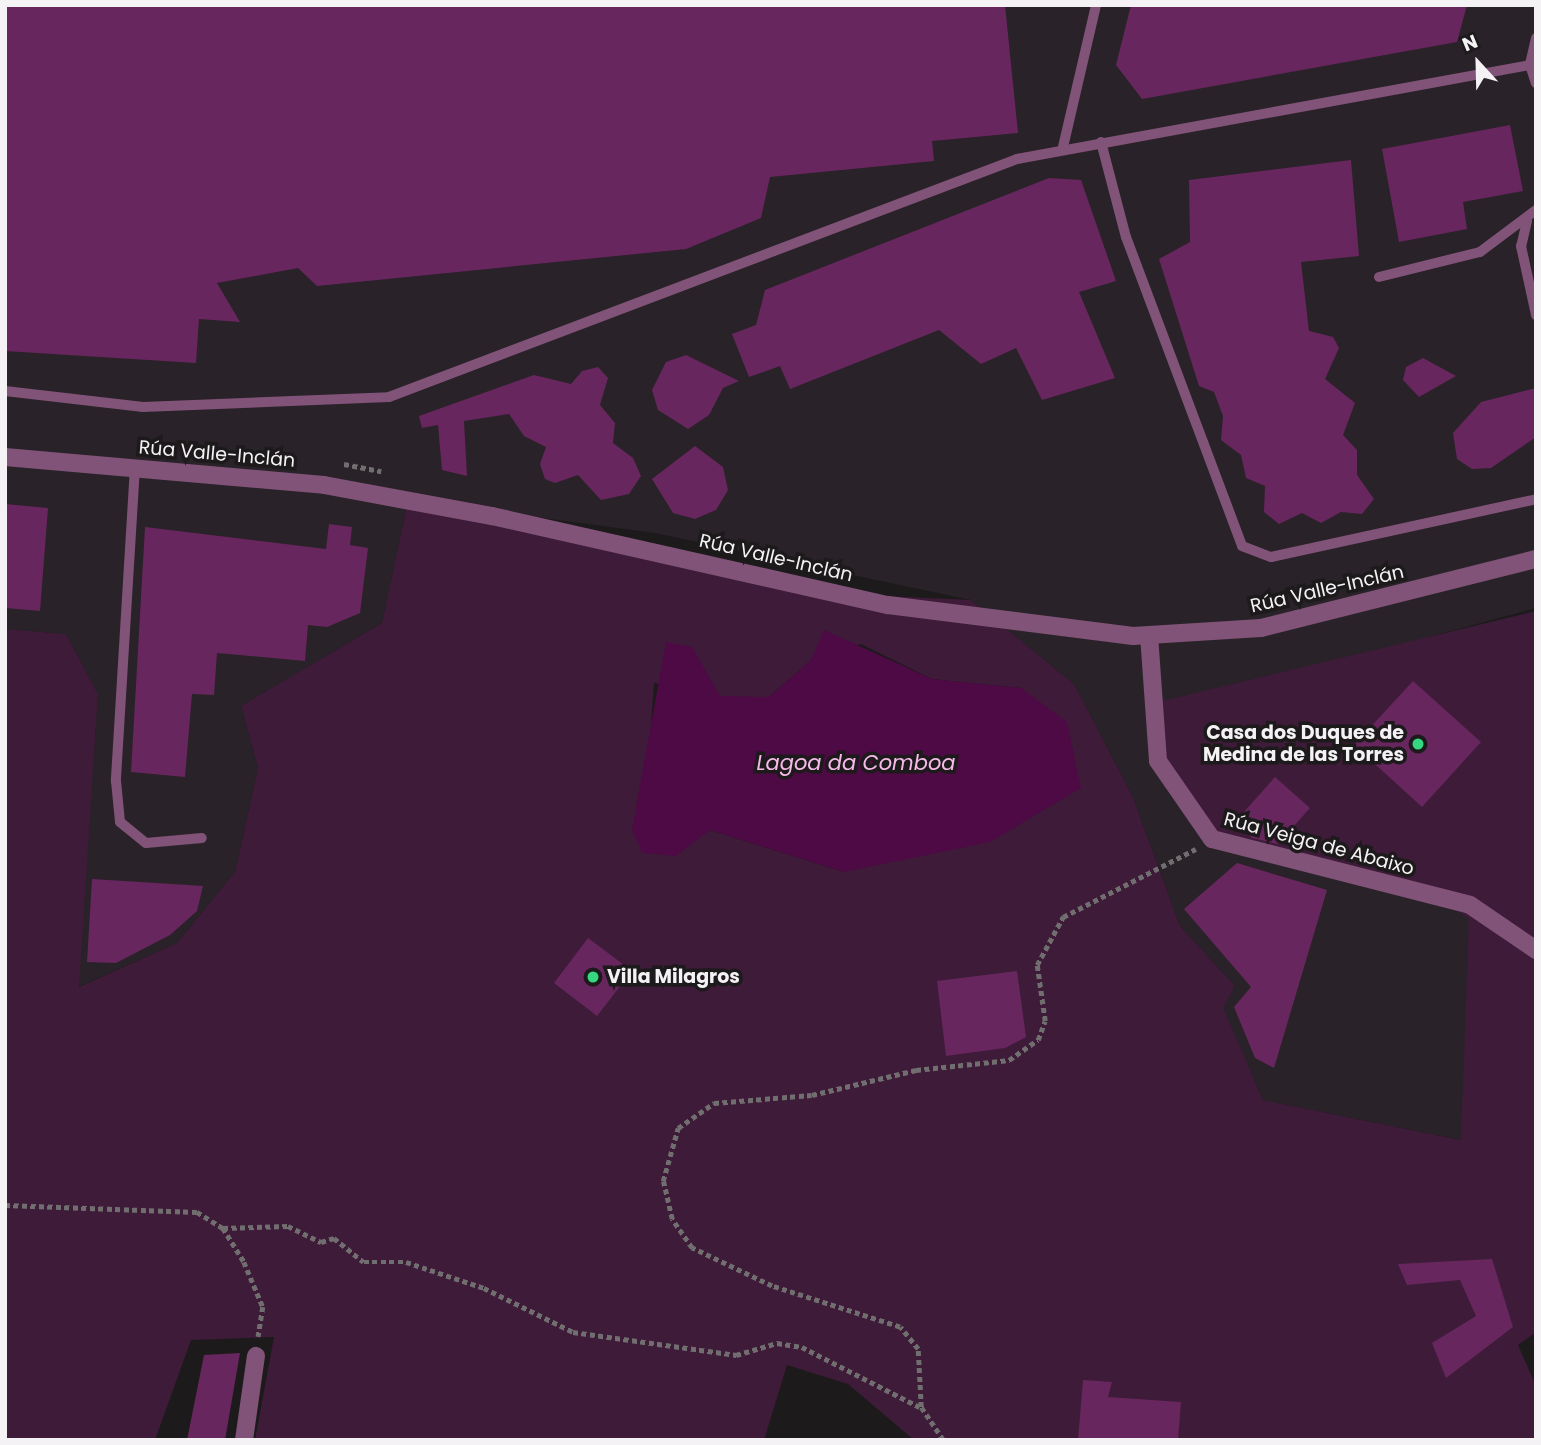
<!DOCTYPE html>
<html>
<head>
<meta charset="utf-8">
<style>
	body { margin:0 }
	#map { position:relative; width:1541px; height:1445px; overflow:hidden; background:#1d1a1c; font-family:Poppins,sans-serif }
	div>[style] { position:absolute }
	.built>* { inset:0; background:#292228 }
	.green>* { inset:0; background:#3e1b38 }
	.water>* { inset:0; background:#4d0a44 }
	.building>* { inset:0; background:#68265e }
	.path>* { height:4.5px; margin-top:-2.25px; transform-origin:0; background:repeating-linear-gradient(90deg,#716e70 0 5px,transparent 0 8.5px) }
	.service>* { height:10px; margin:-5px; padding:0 5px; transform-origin:5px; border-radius:5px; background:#815378 }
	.minor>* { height:18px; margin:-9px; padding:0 9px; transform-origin:9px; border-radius:9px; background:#815378 }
	.dots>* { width:19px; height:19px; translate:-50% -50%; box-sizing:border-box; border:4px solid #1d1a1c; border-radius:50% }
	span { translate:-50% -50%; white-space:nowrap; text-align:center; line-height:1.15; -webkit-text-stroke:7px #1d1a1c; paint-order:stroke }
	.street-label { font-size:19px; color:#f4f2f4 }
	.poi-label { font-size:19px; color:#f4f2f4; font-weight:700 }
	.right { translate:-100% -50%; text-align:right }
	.left { translate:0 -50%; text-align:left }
	.water-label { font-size:21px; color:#f5bae8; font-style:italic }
	.frame { position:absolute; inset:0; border:7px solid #f4f2f4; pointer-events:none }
	.north { position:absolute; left:1443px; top:28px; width:70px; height:70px; -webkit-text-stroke:5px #1d1a1c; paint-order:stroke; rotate:338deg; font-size:19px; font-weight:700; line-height:28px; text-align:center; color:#f4f2f4 }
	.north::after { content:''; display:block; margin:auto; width:24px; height:32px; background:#f4f2f4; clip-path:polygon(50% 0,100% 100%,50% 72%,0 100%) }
</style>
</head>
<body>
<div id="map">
	<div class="built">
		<div style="clip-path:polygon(5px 5px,1536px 5px,1536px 608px,1291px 674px,1470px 905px,1462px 1140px,1263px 1100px,1222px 1008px,1235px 986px,1180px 926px,1132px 795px,1074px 684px,971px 600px,655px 533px,408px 500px,382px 623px,241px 706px,258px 768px,235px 872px,177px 943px,78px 987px,98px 694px,66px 634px,5px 629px)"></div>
	</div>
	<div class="green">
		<div style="clip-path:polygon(evenodd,408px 500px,840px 594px,971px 600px,1074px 684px,1132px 795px,1180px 926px,1235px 986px,1223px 1008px,1263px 1100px,1461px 1140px,1469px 918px,1431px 895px,1212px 839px,1158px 761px,1154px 703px,1536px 611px,1536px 1332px,1518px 1345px,1536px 1386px,1536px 1440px,914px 1440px,848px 1384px,787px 1365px,764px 1440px,255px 1440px,274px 1337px,191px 1340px,155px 1440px,5px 1440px,5px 629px,66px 634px,98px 694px,79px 987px,177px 943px,235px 872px,258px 768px,241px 706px,382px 623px,408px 500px,861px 644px,932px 679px,1021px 688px,844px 872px,710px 830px,642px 853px,654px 683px,720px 697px,769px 697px,811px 660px,861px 644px)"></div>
	</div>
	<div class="water">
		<div style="clip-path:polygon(824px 630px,932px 679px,1021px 688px,1067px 722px,1081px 788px,990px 842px,844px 872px,710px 830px,676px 856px,642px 853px,632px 829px,666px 642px,692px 647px,720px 696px,769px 697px,811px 660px)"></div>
	</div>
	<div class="building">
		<div style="clip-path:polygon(5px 5px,1005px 5px,1018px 133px,932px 141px,934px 161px,770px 177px,761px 218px,686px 249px,317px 286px,298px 268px,217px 283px,240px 322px,199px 319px,196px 363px,5px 351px)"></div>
		<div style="clip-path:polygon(1131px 5px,1467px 5px,1457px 42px,1142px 99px,1116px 65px)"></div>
		<div style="clip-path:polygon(1510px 125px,1523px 191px,1463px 202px,1467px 229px,1399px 242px,1382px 149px)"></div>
		<div style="clip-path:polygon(1351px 160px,1359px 256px,1301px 262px,1309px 331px,1333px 337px,1339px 348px,1325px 379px,1355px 403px,1343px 435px,1357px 450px,1357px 475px,1374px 499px,1362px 514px,1341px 512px,1321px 523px,1302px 513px,1279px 524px,1264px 512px,1265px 486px,1246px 478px,1241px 455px,1221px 440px,1223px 416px,1214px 392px,1199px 386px,1159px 259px,1190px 242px,1189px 180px)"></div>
		<div style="clip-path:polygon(1049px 178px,1081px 180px,1116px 281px,1079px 292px,1115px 378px,1042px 400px,1016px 348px,981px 364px,939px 330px,790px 389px,780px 366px,749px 377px,732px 334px,756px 325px,765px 290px)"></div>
		<div style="clip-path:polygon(686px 355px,739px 381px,723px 388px,709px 415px,688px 429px,658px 410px,652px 390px,666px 362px)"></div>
		<div style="clip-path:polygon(1423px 358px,1456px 376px,1419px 397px,1403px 380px,1406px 367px)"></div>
		<div style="clip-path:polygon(598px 367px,608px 378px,600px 405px,615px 423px,613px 443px,633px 458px,641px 476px,629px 494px,601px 500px,578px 475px,555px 483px,545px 479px,540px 464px,546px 447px,524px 436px,509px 414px,464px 421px,467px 476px,442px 470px,438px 425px,422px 428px,419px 416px,534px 375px,571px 384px,582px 371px)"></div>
		<div style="clip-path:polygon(1536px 388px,1536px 437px,1491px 468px,1472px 469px,1457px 459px,1453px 433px,1481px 402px)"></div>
		<div style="clip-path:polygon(695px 446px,723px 467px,728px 490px,716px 510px,695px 519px,673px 513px,652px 479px)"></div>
		<div style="clip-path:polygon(5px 504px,48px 508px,40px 611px,5px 608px)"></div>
		<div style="clip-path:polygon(329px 524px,352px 527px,350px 545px,368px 548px,360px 613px,327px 627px,308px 625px,305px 661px,217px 653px,214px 695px,192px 694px,185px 777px,131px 772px,145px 527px,326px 549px)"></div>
		<div style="clip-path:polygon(1413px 681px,1481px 742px,1422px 807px,1354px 745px)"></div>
		<div style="clip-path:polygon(1275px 777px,1310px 808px,1278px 844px,1252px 838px,1235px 822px)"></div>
		<div style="clip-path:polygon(1237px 863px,1327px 890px,1274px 1068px,1255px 1058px,1234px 1007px,1251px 987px,1184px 909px)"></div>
		<div style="clip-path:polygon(92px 879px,203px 886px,197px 911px,170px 935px,116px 963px,87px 962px)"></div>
		<div style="clip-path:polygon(588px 938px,632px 971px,597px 1016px,554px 983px)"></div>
		<div style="clip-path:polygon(1017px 971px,1026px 1037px,1005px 1048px,946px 1056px,937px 981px)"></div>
		<div style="clip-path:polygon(1492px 1259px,1513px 1327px,1446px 1378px,1432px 1343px,1476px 1316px,1460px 1280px,1407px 1285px,1398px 1264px)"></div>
		<div style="clip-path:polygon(240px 1353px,225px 1440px,187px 1440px,204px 1355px)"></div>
		<div style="clip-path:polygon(1083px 1380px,1112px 1382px,1108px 1397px,1181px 1402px,1178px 1440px,1078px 1440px)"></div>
	</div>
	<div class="path">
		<div style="left:344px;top:464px;width:38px;rotate:11deg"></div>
		<div style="left:5px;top:1205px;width:192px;rotate:2.1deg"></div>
		<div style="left:197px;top:1212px;width:31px;rotate:32deg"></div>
		<div style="left:223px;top:1228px;width:40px;rotate:58deg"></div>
		<div style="left:244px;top:1262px;width:49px;rotate:67.1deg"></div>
		<div style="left:263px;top:1307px;width:30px;rotate:99deg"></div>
		<div style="left:223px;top:1228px;width:65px;rotate:-1.8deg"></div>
		<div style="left:288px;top:1226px;width:37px;rotate:26deg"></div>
		<div style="left:321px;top:1242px;width:14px;rotate:-17deg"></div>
		<div style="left:334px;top:1238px;width:38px;rotate:39deg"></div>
		<div style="left:364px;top:1262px;width:42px"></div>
		<div style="left:406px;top:1262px;width:82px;rotate:18.4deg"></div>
		<div style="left:484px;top:1288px;width:99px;rotate:26.3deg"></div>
		<div style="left:573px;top:1332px;width:165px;rotate:8deg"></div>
		<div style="left:736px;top:1355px;width:43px;rotate:-16.3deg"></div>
		<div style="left:777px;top:1343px;width:25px;rotate:9deg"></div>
		<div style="left:802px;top:1347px;width:132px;rotate:27deg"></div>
		<div style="left:943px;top:1440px;width:40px;rotate:-124deg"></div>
		<div style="left:921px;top:1407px;width:58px;rotate:-93deg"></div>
		<div style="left:918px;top:1349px;width:28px;rotate:-129deg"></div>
		<div style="left:900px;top:1327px;width:134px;rotate:-162.2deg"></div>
		<div style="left:772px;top:1286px;width:89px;rotate:-154.6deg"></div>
		<div style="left:692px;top:1248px;width:35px;rotate:-125deg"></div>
		<div style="left:672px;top:1219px;width:39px;rotate:-103deg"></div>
		<div style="left:663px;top:1181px;width:55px;rotate:-74.2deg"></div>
		<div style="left:678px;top:1128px;width:44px;rotate:-34.8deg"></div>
		<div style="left:714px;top:1103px;width:98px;rotate:-4.7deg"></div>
		<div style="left:812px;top:1095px;width:107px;rotate:-13.5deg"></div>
		<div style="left:916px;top:1070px;width:94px;rotate:-6.1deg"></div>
		<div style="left:1009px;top:1060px;width:35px;rotate:-35deg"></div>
		<div style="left:1038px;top:1040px;width:20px;rotate:-70deg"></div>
		<div style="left:1045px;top:1021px;width:57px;rotate:-98.1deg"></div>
		<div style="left:1037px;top:965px;width:55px;rotate:-61.6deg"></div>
		<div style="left:1063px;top:917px;width:149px;rotate:-27.1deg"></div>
	</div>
	<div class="service">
		<div style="left:1536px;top:38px;width:28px;rotate:103deg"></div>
		<div style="left:1530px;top:65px;width:19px;rotate:72deg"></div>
		<div style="left:1101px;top:142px;width:98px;rotate:75.3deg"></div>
		<div style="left:1126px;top:237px;width:330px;rotate:69.4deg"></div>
		<div style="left:1242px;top:546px;width:31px;rotate:21deg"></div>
		<div style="left:1271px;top:557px;width:271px;rotate:-12.3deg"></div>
		<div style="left:1063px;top:147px;width:146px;rotate:-76.9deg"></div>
		<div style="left:1527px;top:221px;width:26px;rotate:103deg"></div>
		<div style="left:1521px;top:246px;width:71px;rotate:77.7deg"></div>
		<div style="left:1379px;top:277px;width:104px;rotate:-13.9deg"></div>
		<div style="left:1480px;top:252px;width:70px;rotate:-36.9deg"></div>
		<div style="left:5px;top:391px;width:139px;rotate:6.6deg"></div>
		<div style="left:143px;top:407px;width:246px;rotate:-2.3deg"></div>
		<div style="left:389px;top:397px;width:672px;rotate:-20.76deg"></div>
		<div style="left:1017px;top:159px;width:522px;rotate:-10.38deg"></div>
		<div style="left:135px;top:467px;width:315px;rotate:93.5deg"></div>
		<div style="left:116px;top:781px;width:41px;rotate:84.4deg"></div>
		<div style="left:120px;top:822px;width:33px;rotate:39deg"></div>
		<div style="left:146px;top:843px;width:56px;rotate:-5.1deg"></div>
	</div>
	<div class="minor">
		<div style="left:5px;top:457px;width:320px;rotate:5deg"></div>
		<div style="left:324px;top:485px;width:171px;rotate:10.5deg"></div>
		<div style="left:492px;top:516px;width:406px;rotate:12.7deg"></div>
		<div style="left:888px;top:605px;width:247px;rotate:7.2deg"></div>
		<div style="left:1133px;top:636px;width:128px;rotate:-3.6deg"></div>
		<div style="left:1261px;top:628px;width:284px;rotate:-14.1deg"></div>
		<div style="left:1149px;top:635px;width:126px;rotate:85.9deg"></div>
		<div style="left:1158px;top:761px;width:95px;rotate:55.3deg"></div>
		<div style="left:1212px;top:839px;width:266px;rotate:14.3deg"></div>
		<div style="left:1470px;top:905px;width:80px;rotate:34.3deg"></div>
		<div style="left:244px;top:1440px;width:85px;rotate:-81.9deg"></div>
	</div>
	<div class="dots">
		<div style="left:1418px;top:744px;background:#35d881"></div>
		<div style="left:593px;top:977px;background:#35d881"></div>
	</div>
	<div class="street-label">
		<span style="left:217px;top:454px;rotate:5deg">Rúa Valle-Inclán</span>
		<span style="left:776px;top:558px;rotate:13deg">Rúa Valle-Inclán</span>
		<span style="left:1327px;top:589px;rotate:-13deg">Rúa Valle-Inclán</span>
		<span style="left:1319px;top:844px;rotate:15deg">Rúa Veiga de Abaixo</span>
	</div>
	<div class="poi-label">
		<span class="right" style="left:1404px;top:744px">Casa dos Duques de<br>Medina de las Torres</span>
		<span class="left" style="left:607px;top:977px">Villa Milagros</span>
	</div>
	<div class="water-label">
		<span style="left:856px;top:763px">Lagoa da Comboa</span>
	</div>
	<div class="frame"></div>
	<div class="north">N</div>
</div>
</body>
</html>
